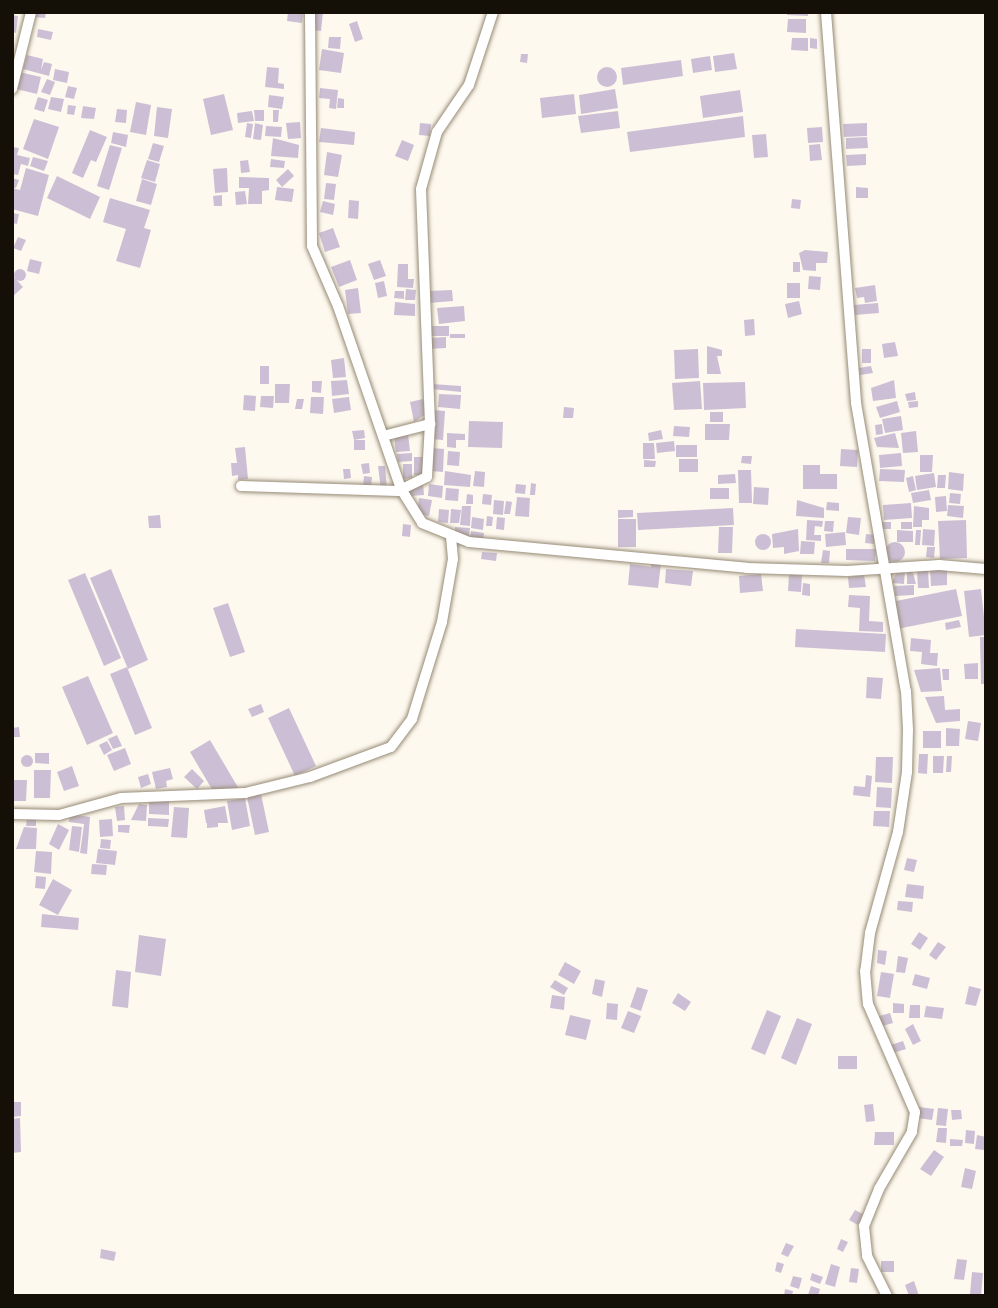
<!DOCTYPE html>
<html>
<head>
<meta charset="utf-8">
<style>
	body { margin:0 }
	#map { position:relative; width:998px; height:1308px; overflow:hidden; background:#fef9ef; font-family:"Source Sans 3",sans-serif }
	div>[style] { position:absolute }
	.building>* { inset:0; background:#ccbfd5 }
	.round { border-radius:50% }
	.roads { filter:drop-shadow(0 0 2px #968a75) drop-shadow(0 0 2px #968a75) }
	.minor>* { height:10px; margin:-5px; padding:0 5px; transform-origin:5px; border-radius:5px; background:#fff }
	span { translate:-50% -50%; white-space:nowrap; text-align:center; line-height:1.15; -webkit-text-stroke:5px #fef9ef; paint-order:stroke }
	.frame { position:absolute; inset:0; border:14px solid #141008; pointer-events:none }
</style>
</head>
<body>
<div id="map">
	<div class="building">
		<div style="clip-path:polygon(36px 12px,46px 12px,45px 18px,35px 17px)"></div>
		<div style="clip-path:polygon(288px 12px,303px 13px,302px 23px,287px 21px)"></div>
		<div style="clip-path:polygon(314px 12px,323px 12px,321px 31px,313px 30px)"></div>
		<div style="clip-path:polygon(787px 12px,808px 12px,808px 16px,787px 15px)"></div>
		<div style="clip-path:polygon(12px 15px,18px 16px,16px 33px,12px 32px)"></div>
		<div style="clip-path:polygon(788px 19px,806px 19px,806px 33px,787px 32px)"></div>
		<div style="clip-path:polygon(357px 21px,363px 39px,355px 42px,349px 24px)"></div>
		<div style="clip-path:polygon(38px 29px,53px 32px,51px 40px,37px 37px)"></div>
		<div style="clip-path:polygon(329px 37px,341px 37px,340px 49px,328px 48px)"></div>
		<div style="clip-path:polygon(792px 38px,808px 38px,808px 51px,791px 50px)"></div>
		<div style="clip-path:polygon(810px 38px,817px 39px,817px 49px,810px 48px)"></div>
		<div style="clip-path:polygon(322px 49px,344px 53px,341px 73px,319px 70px)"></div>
		<div style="clip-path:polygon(734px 53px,737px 69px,715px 72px,713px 56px)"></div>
		<div style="clip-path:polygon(521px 54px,528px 54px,527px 63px,520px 62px)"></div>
		<div style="clip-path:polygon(27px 55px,43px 59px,41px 70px,44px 62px,52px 64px,49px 76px,23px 69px)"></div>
		<div style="clip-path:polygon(710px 56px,712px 70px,693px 73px,691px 59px)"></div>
		<div style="clip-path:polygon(681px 60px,683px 76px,623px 85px,621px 68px)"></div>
		<div class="round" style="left:597px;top:67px;width:20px;height:20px"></div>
		<div style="clip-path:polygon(267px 67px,279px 68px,278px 83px,284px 84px,284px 89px,265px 87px)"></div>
		<div style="clip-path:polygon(55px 69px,69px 72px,67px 83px,53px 80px)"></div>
		<div style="clip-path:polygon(19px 72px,41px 77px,37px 94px,16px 89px)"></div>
		<div style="clip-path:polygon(47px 79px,55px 82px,50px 95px,41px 92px)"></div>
		<div style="clip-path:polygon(68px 86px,77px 88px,74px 99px,65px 97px)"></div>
		<div style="clip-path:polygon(320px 88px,338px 90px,336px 109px,329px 108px,330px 99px,319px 98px)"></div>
		<div style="clip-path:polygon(615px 89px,618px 108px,581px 114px,579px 95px)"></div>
		<div style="clip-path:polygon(740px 90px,743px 112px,703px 118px,700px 96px)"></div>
		<div style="clip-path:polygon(224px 94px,233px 130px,211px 135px,203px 99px)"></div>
		<div style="clip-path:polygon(574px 94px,576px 114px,542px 118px,540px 98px)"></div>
		<div style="clip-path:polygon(269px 95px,284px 97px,282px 109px,268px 107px)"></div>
		<div style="clip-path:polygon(38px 97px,48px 100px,44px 112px,34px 109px)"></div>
		<div style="clip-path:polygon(51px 97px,64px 99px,61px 112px,48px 109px)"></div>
		<div style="clip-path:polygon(338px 98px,344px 99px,344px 108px,337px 108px)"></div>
		<div style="clip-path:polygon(136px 102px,151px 105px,146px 135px,130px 132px)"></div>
		<div style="clip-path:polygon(68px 105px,76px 106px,74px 115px,67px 114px)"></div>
		<div style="clip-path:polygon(83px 106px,96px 108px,94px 119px,81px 118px)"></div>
		<div style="clip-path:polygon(157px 107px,172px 109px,168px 138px,154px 136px)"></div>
		<div style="clip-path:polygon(117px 109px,127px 110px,126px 123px,115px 122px)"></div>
		<div style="clip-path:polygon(254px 110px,264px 110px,264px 121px,255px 121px)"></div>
		<div style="clip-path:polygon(273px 110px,279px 110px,278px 122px,273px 122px)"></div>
		<div style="clip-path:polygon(252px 111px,254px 121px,238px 123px,237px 113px)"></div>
		<div style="clip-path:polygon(618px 111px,620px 128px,581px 133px,578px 116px)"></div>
		<div style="clip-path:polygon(743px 116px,745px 137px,630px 152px,627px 132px)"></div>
		<div style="clip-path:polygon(34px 119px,59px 127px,48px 159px,23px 149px)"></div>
		<div style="clip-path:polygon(300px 122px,301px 138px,288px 139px,286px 123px)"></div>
		<div style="clip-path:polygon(247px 123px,253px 124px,251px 138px,245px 137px)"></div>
		<div style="clip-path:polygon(255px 123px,263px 125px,261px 140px,253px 139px)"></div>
		<div style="clip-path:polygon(420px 123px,431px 124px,430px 136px,419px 135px)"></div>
		<div style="clip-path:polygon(867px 123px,867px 136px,844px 137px,843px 124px)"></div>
		<div style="clip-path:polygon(266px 126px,282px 127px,281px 137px,265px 136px)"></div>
		<div style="clip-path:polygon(822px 127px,823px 142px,808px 143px,807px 128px)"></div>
		<div style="clip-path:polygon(321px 128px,355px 132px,354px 145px,319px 142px)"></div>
		<div style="clip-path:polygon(90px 130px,107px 137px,96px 162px,91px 160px,83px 178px,72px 173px)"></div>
		<div style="clip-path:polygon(113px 132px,128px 135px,126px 147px,111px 143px)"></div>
		<div style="clip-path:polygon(766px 134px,768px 157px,754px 158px,752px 135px)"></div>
		<div style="clip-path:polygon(867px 137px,868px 148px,846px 149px,846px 138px)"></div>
		<div style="clip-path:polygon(273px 138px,299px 145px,298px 158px,271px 156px)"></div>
		<div style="clip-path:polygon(402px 140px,414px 145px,408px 161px,395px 156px)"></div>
		<div style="clip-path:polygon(153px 143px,164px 146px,159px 162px,148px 159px)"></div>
		<div style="clip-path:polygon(820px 144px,822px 160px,810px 161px,809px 145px)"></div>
		<div style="clip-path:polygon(110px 145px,122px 148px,109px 190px,97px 186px)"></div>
		<div style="clip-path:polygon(12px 147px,19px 148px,17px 155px,30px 158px,28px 166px,21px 164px,18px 175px,12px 174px)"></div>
		<div style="clip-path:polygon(327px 152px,342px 155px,338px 177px,324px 175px)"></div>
		<div style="clip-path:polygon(866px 154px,866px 165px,847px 166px,846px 155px)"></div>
		<div style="clip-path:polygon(33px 157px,48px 161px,44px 171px,30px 166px)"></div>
		<div style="clip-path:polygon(271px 159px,285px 161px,284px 168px,270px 167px)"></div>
		<div style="clip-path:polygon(147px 160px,160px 164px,155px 182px,141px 178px)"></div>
		<div style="clip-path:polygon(248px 160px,250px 172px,241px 173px,240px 161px)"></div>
		<div style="clip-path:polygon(26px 168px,49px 175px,38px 216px,12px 209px,12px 188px,20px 190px)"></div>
		<div style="clip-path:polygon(227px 168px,228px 192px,215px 193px,213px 169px)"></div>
		<div style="clip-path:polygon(288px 169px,294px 176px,282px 187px,276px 180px)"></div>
		<div style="clip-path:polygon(57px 176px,100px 197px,90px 219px,47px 198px)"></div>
		<div style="clip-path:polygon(239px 177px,269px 178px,269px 190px,262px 191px,262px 204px,248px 204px,249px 188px,239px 188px)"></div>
		<div style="clip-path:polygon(12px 178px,19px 180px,16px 188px,12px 187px)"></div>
		<div style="clip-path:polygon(142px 179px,157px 184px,151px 205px,136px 201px)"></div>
		<div style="clip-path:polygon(326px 183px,336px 184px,334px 200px,324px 199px)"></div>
		<div style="clip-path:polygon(277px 187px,294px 189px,292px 202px,275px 200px)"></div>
		<div style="clip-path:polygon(856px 187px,868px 188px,868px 198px,856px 198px)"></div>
		<div style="clip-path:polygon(245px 191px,247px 204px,236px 205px,235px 192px)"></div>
		<div style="clip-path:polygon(222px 195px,222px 206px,214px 206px,213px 196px)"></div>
		<div style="clip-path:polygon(110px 198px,150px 210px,144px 228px,151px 230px,140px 268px,116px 261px,126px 229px,103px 222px)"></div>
		<div style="clip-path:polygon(792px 199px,801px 200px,800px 209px,791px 208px)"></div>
		<div style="clip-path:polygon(349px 200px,359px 201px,358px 219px,348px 218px)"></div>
		<div style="clip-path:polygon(323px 201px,335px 204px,333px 215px,320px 212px)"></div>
		<div style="clip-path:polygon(12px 213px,19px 214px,17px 224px,12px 223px)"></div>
		<div style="clip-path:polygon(333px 228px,340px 247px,325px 252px,319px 233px)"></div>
		<div style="clip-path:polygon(18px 237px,26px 240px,21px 251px,13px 248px)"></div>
		<div style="clip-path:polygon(805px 250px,828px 252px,827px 263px,816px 263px,816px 271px,803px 270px,799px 253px)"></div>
		<div style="clip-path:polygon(30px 259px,42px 262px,39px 274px,27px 271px)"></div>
		<div style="clip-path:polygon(350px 260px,357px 280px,339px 287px,331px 267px)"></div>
		<div style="clip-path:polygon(380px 260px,386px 276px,374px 280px,368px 264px)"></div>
		<div style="clip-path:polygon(793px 262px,800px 262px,800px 272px,793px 272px)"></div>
		<div style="clip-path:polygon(398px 264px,408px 264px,408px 279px,414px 279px,413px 288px,397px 287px)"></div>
		<div class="round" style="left:14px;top:269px;width:12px;height:12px"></div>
		<div style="clip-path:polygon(809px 276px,821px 277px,820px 290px,808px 289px)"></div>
		<div style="clip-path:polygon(14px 277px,23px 287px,12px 297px,12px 278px)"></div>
		<div style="clip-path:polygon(384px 281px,387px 296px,378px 298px,375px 283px)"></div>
		<div style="clip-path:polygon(787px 283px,800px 283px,800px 298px,787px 298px)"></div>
		<div style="clip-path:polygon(875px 285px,877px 301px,865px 303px,864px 297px,857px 298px,855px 288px)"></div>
		<div style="clip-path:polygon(358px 288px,361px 313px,348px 314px,345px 290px)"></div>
		<div style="clip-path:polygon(406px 289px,416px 290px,415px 300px,405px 300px)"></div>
		<div style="clip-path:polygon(452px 290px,453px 301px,429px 303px,428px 291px)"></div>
		<div style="clip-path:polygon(395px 291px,404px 291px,404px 299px,394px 298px)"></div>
		<div style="clip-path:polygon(799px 301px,802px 314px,788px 318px,785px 304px)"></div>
		<div style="clip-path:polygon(395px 302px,415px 304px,415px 316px,394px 315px)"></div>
		<div style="clip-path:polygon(878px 303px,879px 313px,855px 315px,854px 305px)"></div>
		<div style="clip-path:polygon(464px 306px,465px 321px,439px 324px,437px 308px)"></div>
		<div style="clip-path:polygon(754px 319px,755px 335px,745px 336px,744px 320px)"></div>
		<div style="clip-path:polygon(429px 326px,449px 326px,449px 336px,429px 336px)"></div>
		<div style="clip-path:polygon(450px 334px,465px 334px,465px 338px,450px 338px)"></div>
		<div style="clip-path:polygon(446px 337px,446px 348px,429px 349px,429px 338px)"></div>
		<div style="clip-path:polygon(895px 342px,898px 356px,884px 358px,882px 344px)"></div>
		<div style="clip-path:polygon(707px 346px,722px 350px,722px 356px,717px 356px,721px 374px,707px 374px)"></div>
		<div style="clip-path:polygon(698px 349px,699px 378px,675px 379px,674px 350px)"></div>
		<div style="clip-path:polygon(862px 349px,871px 349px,871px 363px,862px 363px)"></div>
		<div style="clip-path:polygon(344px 358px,346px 377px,333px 378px,331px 360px)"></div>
		<div style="clip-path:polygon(260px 366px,269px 366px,269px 384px,260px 384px)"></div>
		<div style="clip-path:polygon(871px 366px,873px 373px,860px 375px,859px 368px)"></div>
		<div style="clip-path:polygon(347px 380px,349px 394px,332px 396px,331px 381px)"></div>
		<div style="clip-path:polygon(894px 380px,896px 398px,873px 401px,871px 388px)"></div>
		<div style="clip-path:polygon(312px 381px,322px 381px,321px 393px,312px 392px)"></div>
		<div style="clip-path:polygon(700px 381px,702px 409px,674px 410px,672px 383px)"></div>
		<div style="clip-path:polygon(745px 382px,746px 408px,704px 410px,703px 383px)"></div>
		<div style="clip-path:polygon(275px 384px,290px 384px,289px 403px,275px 403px)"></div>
		<div style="clip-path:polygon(432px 384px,461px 386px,461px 392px,432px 389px)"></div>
		<div style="clip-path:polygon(915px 392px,916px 400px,907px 401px,905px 394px)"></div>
		<div style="clip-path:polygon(439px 394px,461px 395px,460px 409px,438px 407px)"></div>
		<div style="clip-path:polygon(244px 395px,256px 396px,255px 411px,243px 410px)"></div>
		<div style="clip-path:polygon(261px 396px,274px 396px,273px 408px,260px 407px)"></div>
		<div style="clip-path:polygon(311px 397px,324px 397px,323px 414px,310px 413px)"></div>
		<div style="clip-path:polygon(349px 397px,351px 410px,334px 413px,332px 399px)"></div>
		<div style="clip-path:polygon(297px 399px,304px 399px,302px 409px,295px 409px)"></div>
		<div style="clip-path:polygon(423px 399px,426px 414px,414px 422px,410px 402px)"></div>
		<div style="clip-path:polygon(897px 401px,900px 412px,880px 418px,876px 407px)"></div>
		<div style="clip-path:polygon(918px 401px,918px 407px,909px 408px,908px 402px)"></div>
		<div style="clip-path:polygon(564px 407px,574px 408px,573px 418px,563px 418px)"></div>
		<div style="clip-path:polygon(433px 410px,445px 411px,443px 440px,432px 439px)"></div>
		<div style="clip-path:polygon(710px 412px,723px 412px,723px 422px,710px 422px)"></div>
		<div style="clip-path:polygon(901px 416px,903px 430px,885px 433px,882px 419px)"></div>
		<div style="clip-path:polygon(469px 421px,503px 422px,502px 448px,468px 447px)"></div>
		<div style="clip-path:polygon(705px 424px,730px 424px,729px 440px,705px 440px)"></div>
		<div style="clip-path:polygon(882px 424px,883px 434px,876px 435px,875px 425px)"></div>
		<div style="clip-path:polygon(674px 426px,690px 427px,689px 437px,673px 436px)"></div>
		<div style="clip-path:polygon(364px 430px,365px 438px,354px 440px,352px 431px)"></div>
		<div style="clip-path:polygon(661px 430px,663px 439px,649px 441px,648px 433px)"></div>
		<div style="clip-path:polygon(916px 431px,918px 452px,903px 453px,901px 433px)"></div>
		<div style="clip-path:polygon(447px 433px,465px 434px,465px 440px,456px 440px,456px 448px,447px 447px)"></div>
		<div style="clip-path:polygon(895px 433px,899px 448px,877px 447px,874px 438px)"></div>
		<div style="clip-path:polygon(408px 434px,410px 451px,396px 452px,394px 436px)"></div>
		<div style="clip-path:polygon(354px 440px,365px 440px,365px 450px,354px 450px)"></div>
		<div style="clip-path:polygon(674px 441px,675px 451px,657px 453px,656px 443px)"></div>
		<div style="clip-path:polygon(643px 443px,654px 443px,655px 459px,643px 459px)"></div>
		<div style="clip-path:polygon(676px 445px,697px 445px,697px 457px,676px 457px)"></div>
		<div style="clip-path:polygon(245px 447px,248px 479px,238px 480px,238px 475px,232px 476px,231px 463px,237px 463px,235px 448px)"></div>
		<div style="clip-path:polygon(432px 448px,444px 449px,443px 472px,431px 471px)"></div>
		<div style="clip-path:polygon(841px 449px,858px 450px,857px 467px,840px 466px)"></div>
		<div style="clip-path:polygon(448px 451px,460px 452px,459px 466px,447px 465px)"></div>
		<div style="clip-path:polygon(412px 453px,412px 461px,398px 462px,397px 454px)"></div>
		<div style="clip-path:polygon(901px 453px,902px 466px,880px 468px,879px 455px)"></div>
		<div style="clip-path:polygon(920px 455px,933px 455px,932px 472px,920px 472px)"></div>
		<div style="clip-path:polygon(742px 456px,752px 456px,751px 464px,741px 463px)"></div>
		<div style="clip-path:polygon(414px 457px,424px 457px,425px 475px,414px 475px)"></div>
		<div style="clip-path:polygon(679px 459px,698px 459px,698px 472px,679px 472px)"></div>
		<div style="clip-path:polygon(644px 460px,656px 461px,655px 467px,644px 467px)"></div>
		<div style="clip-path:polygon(369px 463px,370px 473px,363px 474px,361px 464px)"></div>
		<div style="clip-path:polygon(403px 464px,412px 464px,412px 478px,403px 479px)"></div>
		<div style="clip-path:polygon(803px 465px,820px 465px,820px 474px,837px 474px,837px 489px,803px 489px)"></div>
		<div style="clip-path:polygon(378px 466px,385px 466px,387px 489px,381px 490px)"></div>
		<div style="clip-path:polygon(343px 469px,350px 469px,351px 478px,344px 479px)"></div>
		<div style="clip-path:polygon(880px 469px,905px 470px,904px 482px,879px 481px)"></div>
		<div style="clip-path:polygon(738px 470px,751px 470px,752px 503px,739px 503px)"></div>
		<div style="clip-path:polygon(445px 471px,471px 475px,470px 487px,444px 485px)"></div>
		<div style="clip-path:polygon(475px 471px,485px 472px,484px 487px,473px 486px)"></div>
		<div style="clip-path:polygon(949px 472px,964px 474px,963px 491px,948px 489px)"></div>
		<div style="clip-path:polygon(934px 473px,936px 487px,917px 490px,915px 476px)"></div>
		<div style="clip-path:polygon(735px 474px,736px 483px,718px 484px,718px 475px)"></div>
		<div style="clip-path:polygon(938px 475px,946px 475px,945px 488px,937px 488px)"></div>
		<div style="clip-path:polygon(364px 476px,372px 477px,371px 488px,363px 487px)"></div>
		<div style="clip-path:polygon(913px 476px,916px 490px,909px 492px,906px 478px)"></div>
		<div style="clip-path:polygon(423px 483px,424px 495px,410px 496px,409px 484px)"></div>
		<div style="clip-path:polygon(531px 483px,536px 484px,535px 495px,530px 495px)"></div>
		<div style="clip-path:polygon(429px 484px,443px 486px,442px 498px,428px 496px)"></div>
		<div style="clip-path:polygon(516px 484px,526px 485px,525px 494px,515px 493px)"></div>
		<div style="clip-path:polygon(754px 487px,769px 488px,768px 505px,753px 504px)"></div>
		<div style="clip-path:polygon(446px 488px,459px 489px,458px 501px,445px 500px)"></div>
		<div style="clip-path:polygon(710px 488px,729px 488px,729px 499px,710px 499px)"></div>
		<div style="clip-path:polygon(929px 490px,931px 500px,913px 503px,911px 493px)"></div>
		<div style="clip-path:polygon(950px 493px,961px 494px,960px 504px,949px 503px)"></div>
		<div style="clip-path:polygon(467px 494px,473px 495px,473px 504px,466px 504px)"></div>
		<div style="clip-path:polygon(483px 494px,492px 495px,491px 505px,482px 504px)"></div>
		<div style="clip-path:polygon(946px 496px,947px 511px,936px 512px,935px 497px)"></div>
		<div style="clip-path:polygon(517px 497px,530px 498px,529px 517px,515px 516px)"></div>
		<div style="clip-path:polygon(419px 498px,432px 500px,429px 516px,417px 514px)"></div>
		<div style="clip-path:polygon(494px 500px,504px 501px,503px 515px,493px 514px)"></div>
		<div style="clip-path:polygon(797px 500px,824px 508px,824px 518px,796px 516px)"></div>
		<div style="clip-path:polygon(506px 501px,512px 502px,510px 514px,504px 514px)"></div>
		<div style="clip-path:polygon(827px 502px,839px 503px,839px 511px,826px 510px)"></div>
		<div style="clip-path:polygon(911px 503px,912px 518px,884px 520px,883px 505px)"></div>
		<div style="clip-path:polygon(948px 505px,964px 506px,963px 518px,947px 516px)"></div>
		<div style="clip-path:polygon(462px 506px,471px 506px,470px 526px,460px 525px)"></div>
		<div style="clip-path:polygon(914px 506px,929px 508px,929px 520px,922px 520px,922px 527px,913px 527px)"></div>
		<div style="clip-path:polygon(733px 508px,734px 525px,638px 530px,637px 513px)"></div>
		<div style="clip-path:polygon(439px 509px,449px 510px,448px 523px,438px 522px)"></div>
		<div style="clip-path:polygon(451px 509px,461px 510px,459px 523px,450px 523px)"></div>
		<div style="clip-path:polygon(618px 510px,633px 510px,633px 517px,618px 518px)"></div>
		<div style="clip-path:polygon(160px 515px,161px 528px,149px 528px,148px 516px)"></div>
		<div style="clip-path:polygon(487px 516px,493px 517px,492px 526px,486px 526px)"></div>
		<div style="clip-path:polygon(472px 517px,484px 519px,483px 530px,471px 528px)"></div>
		<div style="clip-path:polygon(497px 517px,505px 518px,504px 530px,496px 529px)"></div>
		<div style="clip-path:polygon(848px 517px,861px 518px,859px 535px,846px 533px)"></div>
		<div style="clip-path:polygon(618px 519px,636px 519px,636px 547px,618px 547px)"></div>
		<div style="clip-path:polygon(807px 520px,823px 521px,822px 527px,815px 526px,814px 535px,821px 535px,821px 541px,806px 540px)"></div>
		<div style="clip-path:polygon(966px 520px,967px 558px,940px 559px,938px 521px)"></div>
		<div style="clip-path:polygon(825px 521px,834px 521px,833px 532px,824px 531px)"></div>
		<div style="clip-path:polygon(879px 522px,891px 522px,891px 529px,879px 529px)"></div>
		<div style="clip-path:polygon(901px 522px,912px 522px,912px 529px,901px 529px)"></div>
		<div style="clip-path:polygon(403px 524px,411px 525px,410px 537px,402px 536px)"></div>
		<div style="clip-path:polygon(455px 527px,470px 528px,469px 536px,455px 535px)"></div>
		<div style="clip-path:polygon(719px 527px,733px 527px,732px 553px,718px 553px)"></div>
		<div style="clip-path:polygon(798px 529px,799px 551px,784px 554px,784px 547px,773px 548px,772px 534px)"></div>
		<div style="clip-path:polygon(923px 529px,935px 530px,934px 546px,922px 545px)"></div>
		<div style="clip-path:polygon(897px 530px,913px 531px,913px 542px,897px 542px)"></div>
		<div style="clip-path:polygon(916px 530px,921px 530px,920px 545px,915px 545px)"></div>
		<div style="clip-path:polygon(471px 531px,484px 533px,483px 540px,470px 538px)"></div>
		<div style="clip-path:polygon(845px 532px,846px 545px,826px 547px,825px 534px)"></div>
		<div style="clip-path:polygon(866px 534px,875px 535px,874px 544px,865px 543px)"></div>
		<div class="round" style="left:755px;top:534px;width:16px;height:16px"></div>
		<div style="clip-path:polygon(801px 541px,815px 542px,814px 554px,800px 554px)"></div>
		<div class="round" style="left:885px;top:542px;width:20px;height:20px"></div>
		<div style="clip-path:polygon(927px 547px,935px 547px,934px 558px,926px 557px)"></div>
		<div style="clip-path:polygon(846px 549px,876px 549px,875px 561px,846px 560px)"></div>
		<div style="clip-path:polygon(823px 550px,830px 551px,829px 563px,821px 563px)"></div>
		<div style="clip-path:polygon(482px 552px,497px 553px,496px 561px,481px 559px)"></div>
		<div style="clip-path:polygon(651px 563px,661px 564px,658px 588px,628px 585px,630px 564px,651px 567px)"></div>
		<div style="clip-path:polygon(898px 568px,905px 569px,904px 584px,892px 583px)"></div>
		<div style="clip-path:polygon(111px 569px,148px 660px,128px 669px,90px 578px)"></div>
		<div style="clip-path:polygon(666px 569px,693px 571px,691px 586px,665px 583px)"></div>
		<div style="clip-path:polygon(907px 569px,912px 569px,916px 584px,907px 584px)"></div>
		<div style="clip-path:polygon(930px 569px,947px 569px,947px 585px,931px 586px)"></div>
		<div style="clip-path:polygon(928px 570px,929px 588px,918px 588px,917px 571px)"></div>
		<div style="clip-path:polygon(85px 573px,121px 658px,104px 666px,68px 580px)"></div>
		<div style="clip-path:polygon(761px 574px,763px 591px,740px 593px,739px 576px)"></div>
		<div style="clip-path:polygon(789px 574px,802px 575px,801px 592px,788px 591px)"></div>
		<div style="clip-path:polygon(864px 575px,866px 587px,849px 588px,848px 577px)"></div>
		<div style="clip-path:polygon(803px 583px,810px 584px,810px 596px,802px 595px)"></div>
		<div style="clip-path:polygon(914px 585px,914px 595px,895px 596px,894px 586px)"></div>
		<div style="clip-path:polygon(956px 589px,962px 616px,897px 629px,891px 602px)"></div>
		<div style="clip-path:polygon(981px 589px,986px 635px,969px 637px,964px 591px)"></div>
		<div style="clip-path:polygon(849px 595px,870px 596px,869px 621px,883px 622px,883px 632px,859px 631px,860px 608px,848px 607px)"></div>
		<div style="clip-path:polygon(228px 603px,245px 652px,230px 657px,213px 608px)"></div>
		<div style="clip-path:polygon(959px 620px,961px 627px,946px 630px,945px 623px)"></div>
		<div style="clip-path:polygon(796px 629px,886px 634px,885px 652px,795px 647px)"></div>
		<div style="clip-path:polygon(980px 637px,986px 637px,986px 684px,981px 684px)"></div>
		<div style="clip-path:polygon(911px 638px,931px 640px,930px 653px,938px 653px,937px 666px,921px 664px,922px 652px,910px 651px)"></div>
		<div style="clip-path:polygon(978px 663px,978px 679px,965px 679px,964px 664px)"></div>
		<div style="clip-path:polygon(127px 667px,152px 728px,135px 735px,110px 674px)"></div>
		<div style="clip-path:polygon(940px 668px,942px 691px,921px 692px,914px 670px)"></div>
		<div style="clip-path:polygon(942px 669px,949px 669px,949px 680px,943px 680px)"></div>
		<div style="clip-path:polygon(88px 676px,113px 733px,87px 745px,62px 687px)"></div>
		<div style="clip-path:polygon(867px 677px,883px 678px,881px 699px,866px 698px)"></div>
		<div style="clip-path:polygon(944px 696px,945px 710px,960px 709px,960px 721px,936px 723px,925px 697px)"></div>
		<div style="clip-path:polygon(261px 704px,264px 712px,252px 717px,248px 709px)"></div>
		<div style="clip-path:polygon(289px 708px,316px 766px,295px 776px,268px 718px)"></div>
		<div style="clip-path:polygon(968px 721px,981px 723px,978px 741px,965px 739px)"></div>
		<div style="clip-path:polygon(19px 727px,20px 737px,12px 737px,12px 728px)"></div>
		<div style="clip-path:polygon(946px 728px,960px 729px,959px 746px,946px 746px)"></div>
		<div style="clip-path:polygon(923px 731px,941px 731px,941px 748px,923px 748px)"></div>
		<div style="clip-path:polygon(117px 735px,122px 746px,113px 749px,108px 739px)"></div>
		<div style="clip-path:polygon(210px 740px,239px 789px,213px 791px,190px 752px)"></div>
		<div style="clip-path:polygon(107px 741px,112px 750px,104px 755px,99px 745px)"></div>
		<div style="clip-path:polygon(125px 748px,131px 764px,114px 771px,107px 755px)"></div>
		<div style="clip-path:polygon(35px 753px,49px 753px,49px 764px,35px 763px)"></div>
		<div style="clip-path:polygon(919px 754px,928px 754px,927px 774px,918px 773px)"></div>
		<div class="round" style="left:21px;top:755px;width:12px;height:12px"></div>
		<div style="clip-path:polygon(933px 756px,944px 756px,943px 773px,933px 773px)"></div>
		<div style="clip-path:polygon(947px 756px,952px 756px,951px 772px,946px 772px)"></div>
		<div style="clip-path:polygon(876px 757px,893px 757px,892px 783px,875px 782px)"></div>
		<div style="clip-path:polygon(72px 766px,79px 786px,64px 791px,57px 772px)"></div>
		<div style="clip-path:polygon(170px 768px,173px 779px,166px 781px,167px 787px,156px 789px,152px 772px)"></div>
		<div style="clip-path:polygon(192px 769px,204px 781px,197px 789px,184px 777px)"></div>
		<div style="clip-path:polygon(34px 770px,51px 770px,50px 798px,34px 798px)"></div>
		<div style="clip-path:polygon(148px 774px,151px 784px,141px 788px,138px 777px)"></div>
		<div style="clip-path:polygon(866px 775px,872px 776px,870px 797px,853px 795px,854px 786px,865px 787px)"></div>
		<div style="clip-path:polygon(13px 780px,27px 780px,26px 801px,13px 801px)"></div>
		<div style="clip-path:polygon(877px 787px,892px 788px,891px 808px,876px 807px)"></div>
		<div style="clip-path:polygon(261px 794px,269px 832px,255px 835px,247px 797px)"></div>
		<div style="clip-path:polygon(245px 798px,250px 826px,232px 830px,227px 801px)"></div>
		<div style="clip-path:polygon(149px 800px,169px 801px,169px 815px,149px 814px)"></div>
		<div style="clip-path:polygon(139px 804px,147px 805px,146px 821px,131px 820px)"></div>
		<div style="clip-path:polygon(124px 806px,125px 820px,117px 821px,115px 807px)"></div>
		<div style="clip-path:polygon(225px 806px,228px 823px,206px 823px,204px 810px)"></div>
		<div style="clip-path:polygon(174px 807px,189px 808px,187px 838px,171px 837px)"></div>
		<div style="clip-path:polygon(874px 811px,890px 811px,889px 827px,873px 826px)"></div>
		<div style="clip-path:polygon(70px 814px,90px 817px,87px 854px,80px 853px,84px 824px,69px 822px)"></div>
		<div style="clip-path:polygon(27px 818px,36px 819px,36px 826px,26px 826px)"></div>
		<div style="clip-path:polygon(148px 818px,169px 819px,168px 827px,148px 826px)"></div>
		<div style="clip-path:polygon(112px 819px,113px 836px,100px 837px,99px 820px)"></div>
		<div style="clip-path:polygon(207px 823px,218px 823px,218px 827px,207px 828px)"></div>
		<div style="clip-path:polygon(58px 824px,69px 830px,59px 850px,49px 844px)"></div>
		<div style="clip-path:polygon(118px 825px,130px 825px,129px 833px,118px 832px)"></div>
		<div style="clip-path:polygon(72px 826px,82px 827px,79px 852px,69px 850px)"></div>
		<div style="clip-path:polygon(24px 827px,37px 828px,36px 849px,16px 849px)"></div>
		<div style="clip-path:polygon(101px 839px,111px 840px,110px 849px,100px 848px)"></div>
		<div style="clip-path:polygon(98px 849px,117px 851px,115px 865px,96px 863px)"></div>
		<div style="clip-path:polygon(36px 851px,52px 852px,51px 874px,34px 872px)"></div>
		<div style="clip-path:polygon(907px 858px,917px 860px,914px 872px,904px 870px)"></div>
		<div style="clip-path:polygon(92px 864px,107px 865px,106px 875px,91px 874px)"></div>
		<div style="clip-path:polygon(36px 876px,46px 877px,45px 889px,35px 888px)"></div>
		<div style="clip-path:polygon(53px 879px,72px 890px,58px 915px,39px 905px)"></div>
		<div style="clip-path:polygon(907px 884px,924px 886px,923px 899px,905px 897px)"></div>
		<div style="clip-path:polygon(898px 901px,913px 902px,912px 912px,897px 910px)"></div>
		<div style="clip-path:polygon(42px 914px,79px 918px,78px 930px,41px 927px)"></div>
		<div style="clip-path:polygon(919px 932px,928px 938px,920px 950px,911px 944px)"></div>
		<div style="clip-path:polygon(139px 935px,166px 939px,161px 976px,135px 972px)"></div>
		<div style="clip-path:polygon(938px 942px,946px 947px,936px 960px,929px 955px)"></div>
		<div style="clip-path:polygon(878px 950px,887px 951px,885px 965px,877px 963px)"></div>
		<div style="clip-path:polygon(898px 956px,908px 958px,905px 973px,896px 972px)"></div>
		<div style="clip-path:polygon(565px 962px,581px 971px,574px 984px,558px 975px)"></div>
		<div style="clip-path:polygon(116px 970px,131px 972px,128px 1008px,112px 1006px)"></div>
		<div style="clip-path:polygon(881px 972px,894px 974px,890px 998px,877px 996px)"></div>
		<div style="clip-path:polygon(915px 974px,930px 978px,927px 989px,912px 985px)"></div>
		<div style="clip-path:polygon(595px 979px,605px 981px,602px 997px,592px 994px)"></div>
		<div style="clip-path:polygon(555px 980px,568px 988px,564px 995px,550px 987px)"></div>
		<div style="clip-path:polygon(969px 986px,981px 989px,976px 1006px,965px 1004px)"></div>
		<div style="clip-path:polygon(637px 987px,648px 990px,641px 1011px,630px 1007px)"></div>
		<div style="clip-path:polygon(678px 993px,691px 1002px,685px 1011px,672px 1003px)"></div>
		<div style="clip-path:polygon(552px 995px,565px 997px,564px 1010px,550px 1008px)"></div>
		<div style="clip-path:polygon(607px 1003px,618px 1004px,617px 1020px,606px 1019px)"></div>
		<div style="clip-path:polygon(893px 1003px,904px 1004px,904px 1013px,893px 1013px)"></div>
		<div style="clip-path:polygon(910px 1005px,920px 1005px,920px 1018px,909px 1018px)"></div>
		<div style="clip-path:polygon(926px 1006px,944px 1008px,942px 1019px,924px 1017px)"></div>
		<div style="clip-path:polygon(767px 1010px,781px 1016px,765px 1055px,751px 1049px)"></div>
		<div style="clip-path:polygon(628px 1011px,641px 1016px,634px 1033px,621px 1028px)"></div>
		<div style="clip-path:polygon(890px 1013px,893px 1023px,879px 1027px,876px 1017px)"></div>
		<div style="clip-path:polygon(570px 1015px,591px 1020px,586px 1040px,565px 1035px)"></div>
		<div style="clip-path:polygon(797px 1018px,812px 1024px,796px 1065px,781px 1058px)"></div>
		<div style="clip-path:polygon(913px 1024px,921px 1041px,913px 1045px,905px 1029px)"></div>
		<div style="clip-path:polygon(903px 1041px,906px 1049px,893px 1053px,891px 1045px)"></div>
		<div style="clip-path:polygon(838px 1056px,857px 1056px,857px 1069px,838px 1069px)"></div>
		<div style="clip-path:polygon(12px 1102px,21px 1102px,21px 1116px,12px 1117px)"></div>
		<div style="clip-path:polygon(873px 1104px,875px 1121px,866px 1122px,864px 1105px)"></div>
		<div style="clip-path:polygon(919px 1107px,934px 1109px,932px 1120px,917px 1118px)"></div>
		<div style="clip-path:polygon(938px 1108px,948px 1109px,946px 1126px,936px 1125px)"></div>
		<div style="clip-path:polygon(951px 1110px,961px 1110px,962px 1119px,952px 1120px)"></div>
		<div style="clip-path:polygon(20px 1118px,21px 1152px,12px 1153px,12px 1119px)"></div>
		<div style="clip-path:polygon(938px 1128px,947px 1128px,946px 1143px,936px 1142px)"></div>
		<div style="clip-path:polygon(966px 1130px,975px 1131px,974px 1144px,965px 1143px)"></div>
		<div style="clip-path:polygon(875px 1132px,894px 1132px,894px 1145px,874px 1145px)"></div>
		<div style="clip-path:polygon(977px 1135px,986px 1137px,984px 1150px,975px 1149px)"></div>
		<div style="clip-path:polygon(950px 1139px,963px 1140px,962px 1146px,950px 1146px)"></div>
		<div style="clip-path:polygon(934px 1150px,944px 1157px,931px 1176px,920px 1169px)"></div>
		<div style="clip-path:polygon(965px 1168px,976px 1171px,972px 1189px,961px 1187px)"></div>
		<div style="clip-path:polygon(855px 1210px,863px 1214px,858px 1225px,849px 1220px)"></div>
		<div style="clip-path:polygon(841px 1239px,848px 1242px,843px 1252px,837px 1249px)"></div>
		<div style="clip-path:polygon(786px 1243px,794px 1246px,788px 1257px,781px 1254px)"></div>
		<div style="clip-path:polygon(101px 1249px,116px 1252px,114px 1261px,100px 1258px)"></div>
		<div style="clip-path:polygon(957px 1259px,967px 1260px,964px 1280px,954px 1279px)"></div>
		<div style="clip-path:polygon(881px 1261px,894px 1261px,894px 1272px,881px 1272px)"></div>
		<div style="clip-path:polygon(777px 1262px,784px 1264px,781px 1273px,775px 1271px)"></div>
		<div style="clip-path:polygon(831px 1264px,840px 1267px,835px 1287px,825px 1284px)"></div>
		<div style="clip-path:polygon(851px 1268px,859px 1269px,857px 1283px,849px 1282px)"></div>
		<div style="clip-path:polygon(972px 1272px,983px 1273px,981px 1296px,970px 1294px)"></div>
		<div style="clip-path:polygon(812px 1273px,823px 1277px,820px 1284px,810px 1280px)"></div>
		<div style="clip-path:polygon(793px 1276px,802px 1278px,799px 1289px,790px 1286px)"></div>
		<div style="clip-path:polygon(914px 1281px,919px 1296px,909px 1296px,905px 1285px)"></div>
		<div style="clip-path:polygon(811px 1286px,820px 1289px,818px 1296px,808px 1295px)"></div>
		<div style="clip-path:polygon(785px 1289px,793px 1291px,792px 1296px,784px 1296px)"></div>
	</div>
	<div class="roads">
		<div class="minor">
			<div style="left:310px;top:12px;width:234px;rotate:89.5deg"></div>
			<div style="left:312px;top:246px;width:65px;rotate:66.6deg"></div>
			<div style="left:338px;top:306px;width:194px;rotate:71deg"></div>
			<div style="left:401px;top:489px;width:40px;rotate:58deg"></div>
			<div style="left:422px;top:523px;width:51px;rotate:22deg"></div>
			<div style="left:469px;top:542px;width:279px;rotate:5.3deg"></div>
			<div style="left:747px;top:568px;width:100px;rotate:1.7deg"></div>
			<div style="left:847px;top:571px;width:92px;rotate:-3.7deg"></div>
			<div style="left:939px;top:565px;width:47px;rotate:4.9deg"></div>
			<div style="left:826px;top:12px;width:392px;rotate:85.6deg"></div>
			<div style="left:856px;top:403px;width:292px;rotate:80.2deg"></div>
			<div style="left:906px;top:691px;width:39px;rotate:87deg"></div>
			<div style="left:908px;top:730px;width:42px;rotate:91.4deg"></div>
			<div style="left:907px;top:772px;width:61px;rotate:98.5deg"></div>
			<div style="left:898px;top:832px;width:105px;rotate:105.5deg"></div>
			<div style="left:870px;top:933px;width:38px;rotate:97deg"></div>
			<div style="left:865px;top:971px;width:33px;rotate:85deg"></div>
			<div style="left:868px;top:1004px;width:118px;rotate:66.5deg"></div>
			<div style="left:915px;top:1112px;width:20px;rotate:99deg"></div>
			<div style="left:912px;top:1132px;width:66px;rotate:120.1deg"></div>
			<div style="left:879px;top:1189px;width:40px;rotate:112deg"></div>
			<div style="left:864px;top:1226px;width:30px;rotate:84deg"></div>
			<div style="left:867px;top:1256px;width:45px;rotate:63.4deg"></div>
			<div style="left:12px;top:89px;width:79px;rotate:-76.1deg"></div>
			<div style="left:383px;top:436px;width:49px;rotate:-14.3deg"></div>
			<div style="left:430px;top:424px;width:235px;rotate:-92.2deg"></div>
			<div style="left:421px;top:189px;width:59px;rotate:-74.3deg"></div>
			<div style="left:437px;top:132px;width:57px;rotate:-55.8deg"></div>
			<div style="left:469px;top:85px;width:77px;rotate:-71.8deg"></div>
			<div style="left:241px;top:486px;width:157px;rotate:1.8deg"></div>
			<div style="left:398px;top:491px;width:32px;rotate:-26deg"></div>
			<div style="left:427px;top:477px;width:53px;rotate:-86.8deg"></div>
			<div style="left:12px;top:814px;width:47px;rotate:1.2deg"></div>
			<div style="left:59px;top:815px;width:64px;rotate:-15.3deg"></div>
			<div style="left:121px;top:798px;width:124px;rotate:-2.3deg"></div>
			<div style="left:245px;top:793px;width:67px;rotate:-13.8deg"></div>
			<div style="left:310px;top:777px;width:86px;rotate:-20.3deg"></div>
			<div style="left:391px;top:747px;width:35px;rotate:-53deg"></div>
			<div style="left:412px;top:719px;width:102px;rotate:-72.8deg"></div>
			<div style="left:442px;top:622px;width:64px;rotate:-80.1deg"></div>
			<div style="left:453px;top:559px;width:22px;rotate:-95deg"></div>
		</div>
	</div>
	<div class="frame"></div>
</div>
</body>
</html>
